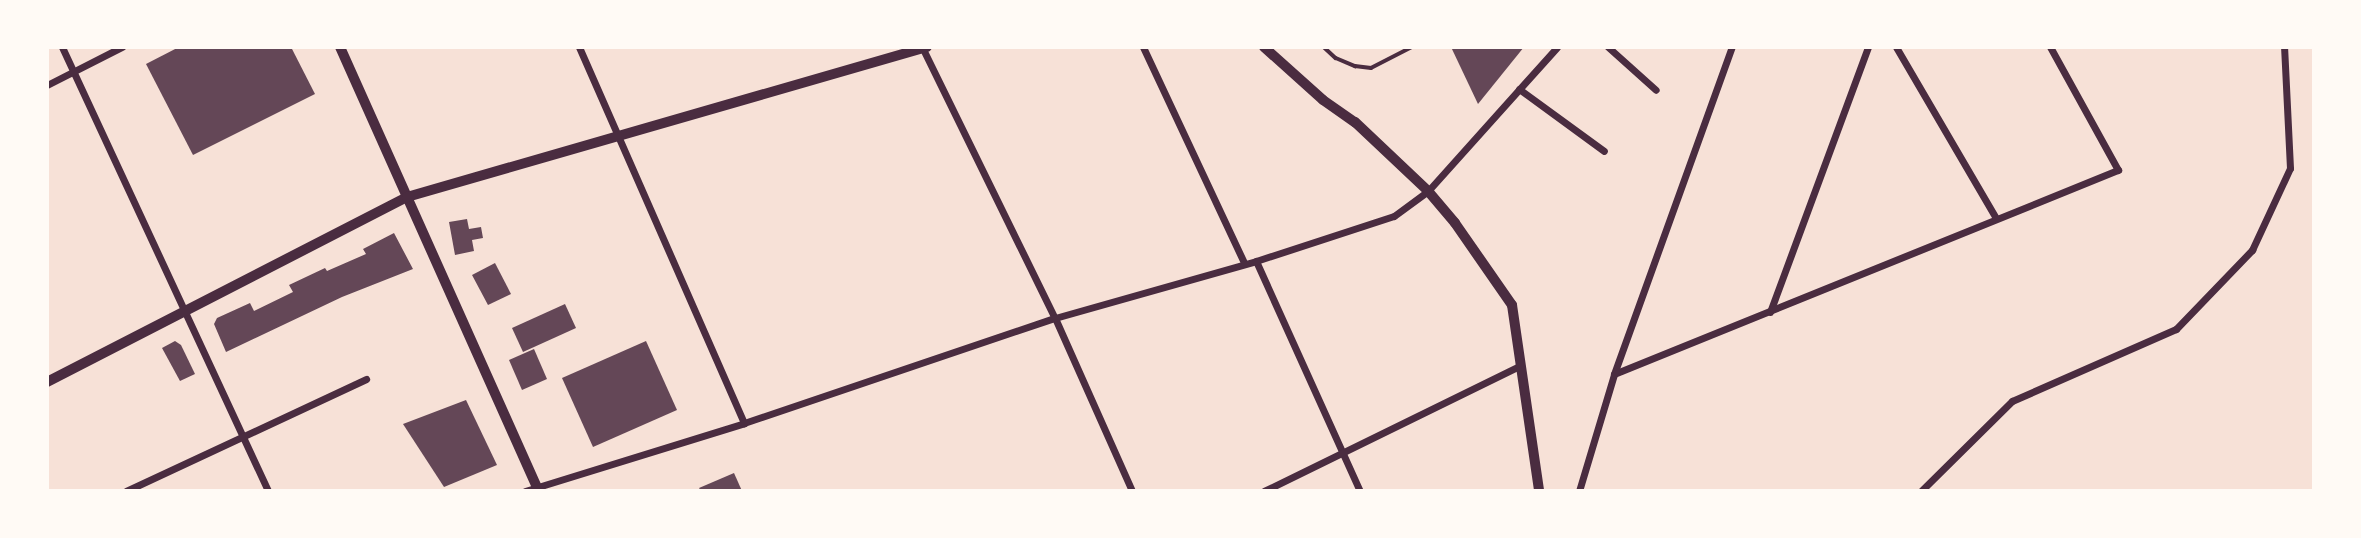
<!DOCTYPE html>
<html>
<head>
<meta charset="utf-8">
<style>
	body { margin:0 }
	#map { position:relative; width:2361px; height:538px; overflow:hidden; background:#f7e1d7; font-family:"Asap Condensed",sans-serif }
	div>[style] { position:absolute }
	.building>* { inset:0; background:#644757 }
	.service>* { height:3.5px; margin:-1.75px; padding:0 1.75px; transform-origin:1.75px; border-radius:1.75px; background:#4a2c40 }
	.minor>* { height:7px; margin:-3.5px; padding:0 3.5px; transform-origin:3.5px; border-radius:3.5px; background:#4a2c40 }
	.tertiary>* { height:10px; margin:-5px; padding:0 5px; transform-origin:5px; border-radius:5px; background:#4a2c40 }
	span { translate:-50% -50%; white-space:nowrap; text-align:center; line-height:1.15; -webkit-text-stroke:7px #fffaf5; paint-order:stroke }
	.frame { position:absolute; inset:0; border:49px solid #fffaf5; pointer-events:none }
</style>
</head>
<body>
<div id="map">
	<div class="building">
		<div style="clip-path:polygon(179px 47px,291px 47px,315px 94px,193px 155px,146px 64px)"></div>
		<div style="clip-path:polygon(1451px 47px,1524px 47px,1478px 104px)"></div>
		<div style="clip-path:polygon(467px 219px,469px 229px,481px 227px,483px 238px,472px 240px,474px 251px,455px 255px,449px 222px)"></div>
		<div style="clip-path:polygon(394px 233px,413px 269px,342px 297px,226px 352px,214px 324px,217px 318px,250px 303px,254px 311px,293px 292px,289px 285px,325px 268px,327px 271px,366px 254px,363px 249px)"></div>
		<div style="clip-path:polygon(495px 263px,511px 294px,488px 305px,472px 275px)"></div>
		<div style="clip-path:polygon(565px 304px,576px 328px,523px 352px,512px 328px)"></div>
		<div style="clip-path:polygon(175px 341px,181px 345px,195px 374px,180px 381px,162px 348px)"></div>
		<div style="clip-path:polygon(646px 341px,677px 410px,593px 447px,562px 378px)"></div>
		<div style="clip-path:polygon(534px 349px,547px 379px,522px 390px,509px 360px)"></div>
		<div style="clip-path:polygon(466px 400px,497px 465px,444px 487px,403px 424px)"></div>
		<div style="clip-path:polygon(734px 473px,742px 491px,701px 491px,699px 488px)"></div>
	</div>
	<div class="service">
		<div style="left:1324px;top:47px;width:16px;rotate:43deg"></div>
		<div style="left:1336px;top:58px;width:21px;rotate:23deg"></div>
		<div style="left:1355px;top:66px;width:16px;rotate:7deg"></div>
		<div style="left:1371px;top:68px;width:46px;rotate:-27.1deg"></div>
	</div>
	<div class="minor">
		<div style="left:62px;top:47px;width:489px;rotate:65.1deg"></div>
		<div style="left:579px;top:47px;width:411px;rotate:66.3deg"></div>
		<div style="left:922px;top:47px;width:302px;rotate:63.9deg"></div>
		<div style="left:1055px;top:318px;width:189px;rotate:66deg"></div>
		<div style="left:1143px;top:47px;width:238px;rotate:64.9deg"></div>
		<div style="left:1608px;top:47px;width:64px;rotate:41.9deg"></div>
		<div style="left:1896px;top:47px;width:198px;rotate:59.7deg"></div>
		<div style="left:47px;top:85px;width:84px;rotate:-26.9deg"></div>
		<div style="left:1519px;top:89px;width:105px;rotate:36.1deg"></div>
		<div style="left:1256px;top:261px;width:252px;rotate:65.7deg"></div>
		<div style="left:1770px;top:312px;width:283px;rotate:-69.7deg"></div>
		<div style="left:1614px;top:374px;width:544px;rotate:-22.04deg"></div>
		<div style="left:2118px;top:170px;width:141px;rotate:-118.9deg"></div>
		<div style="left:126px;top:491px;width:265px;rotate:-25deg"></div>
		<div style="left:525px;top:491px;width:229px;rotate:-17.2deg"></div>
		<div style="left:744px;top:423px;width:328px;rotate:-18.7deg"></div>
		<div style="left:1055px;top:318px;width:209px;rotate:-15.8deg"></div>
		<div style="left:1256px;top:261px;width:145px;rotate:-18.1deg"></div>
		<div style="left:1394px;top:216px;width:42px;rotate:-36.3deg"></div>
		<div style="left:1428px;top:191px;width:193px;rotate:-48.1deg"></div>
		<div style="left:1264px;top:491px;width:284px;rotate:-26.1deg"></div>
		<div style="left:1579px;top:491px;width:122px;rotate:-73.3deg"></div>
		<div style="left:1614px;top:374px;width:348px;rotate:-70.2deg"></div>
		<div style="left:1921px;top:491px;width:128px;rotate:-44.7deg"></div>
		<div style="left:2012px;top:401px;width:179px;rotate:-23.7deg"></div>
		<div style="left:2176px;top:329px;width:110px;rotate:-46.1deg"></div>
		<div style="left:2252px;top:250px;width:90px;rotate:-65.1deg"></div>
		<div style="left:2290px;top:168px;width:121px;rotate:-92.8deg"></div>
	</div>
	<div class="tertiary">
		<div style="left:340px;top:47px;width:487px;rotate:65.9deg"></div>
		<div style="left:1264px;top:47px;width:79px;rotate:41.9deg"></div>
		<div style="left:1323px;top:100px;width:39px;rotate:35deg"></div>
		<div style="left:1355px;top:122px;width:100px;rotate:43.4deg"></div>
		<div style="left:1428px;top:191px;width:42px;rotate:49.8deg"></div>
		<div style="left:1455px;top:223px;width:100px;rotate:55.2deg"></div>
		<div style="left:1512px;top:305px;width:188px;rotate:81.7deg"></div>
		<div style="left:47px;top:382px;width:405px;rotate:-27.2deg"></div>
		<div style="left:407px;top:197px;width:541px;rotate:-16.09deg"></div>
	</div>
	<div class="frame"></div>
</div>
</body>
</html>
